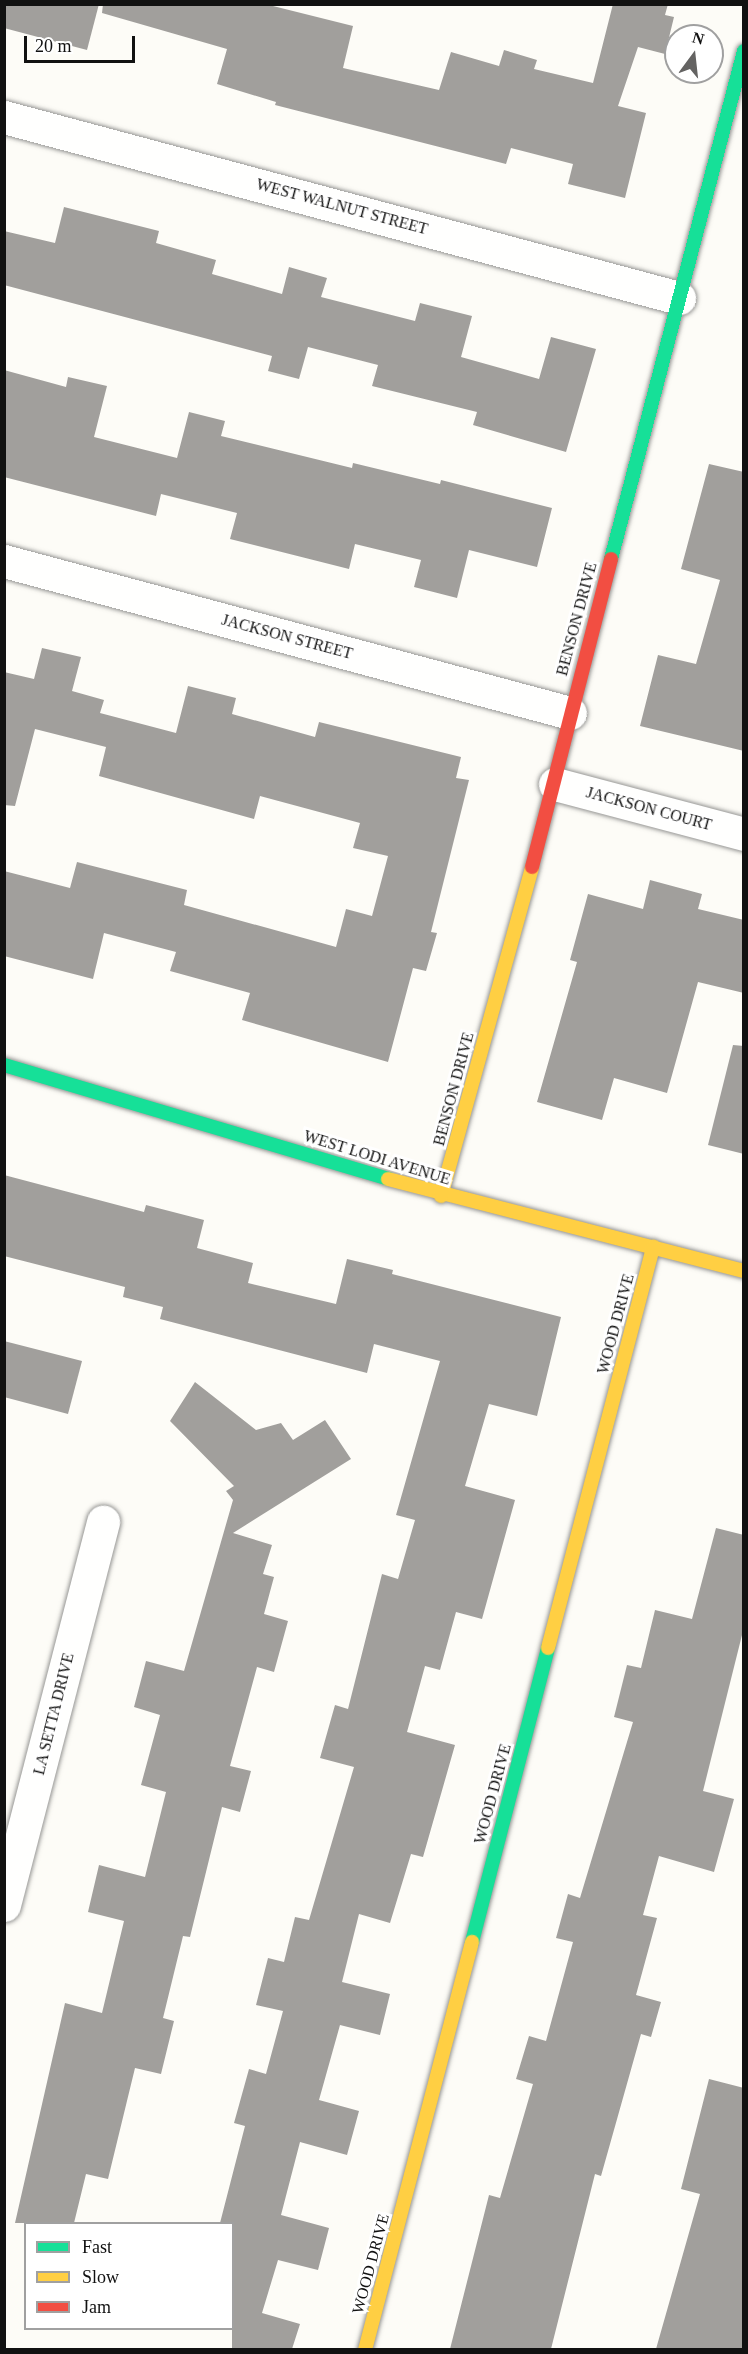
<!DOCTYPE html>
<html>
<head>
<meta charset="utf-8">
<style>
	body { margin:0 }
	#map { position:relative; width:748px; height:2354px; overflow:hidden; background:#fdfcf7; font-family:"Times New Roman",serif }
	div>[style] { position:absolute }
	.building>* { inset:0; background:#a19f9c }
	.roads { filter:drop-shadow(0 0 2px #979795) drop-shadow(0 0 2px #979795) }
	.street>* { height:33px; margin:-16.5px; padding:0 16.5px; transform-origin:16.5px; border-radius:16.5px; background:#fffffe }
	.fast>* { height:14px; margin:-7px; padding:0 7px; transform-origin:7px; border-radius:7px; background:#16e098 }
	.slow>* { height:14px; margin:-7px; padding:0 7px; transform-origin:7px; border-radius:7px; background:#ffcf43 }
	.jam>* { height:14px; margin:-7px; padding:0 7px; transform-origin:7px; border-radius:7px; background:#f24e42 }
	span { translate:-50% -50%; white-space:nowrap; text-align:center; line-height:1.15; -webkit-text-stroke:6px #fff; paint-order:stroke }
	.street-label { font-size:16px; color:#111 }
	.frame { position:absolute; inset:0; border:6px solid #111; pointer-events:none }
	.legend { position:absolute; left:24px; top:2222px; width:210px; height:108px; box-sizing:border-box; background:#fff; border:2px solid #a0a0a0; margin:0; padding:8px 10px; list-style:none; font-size:18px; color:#111 }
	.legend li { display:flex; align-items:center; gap:12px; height:30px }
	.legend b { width:30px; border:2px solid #a0a0a0 }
	.north { position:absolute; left:664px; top:24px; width:60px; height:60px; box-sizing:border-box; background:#fff; border:2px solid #a0a0a0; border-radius:50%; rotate:15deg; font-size:16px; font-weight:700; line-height:24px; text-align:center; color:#111 }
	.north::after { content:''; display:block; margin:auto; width:21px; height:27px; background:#646362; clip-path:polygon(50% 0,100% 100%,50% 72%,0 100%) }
	.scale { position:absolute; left:24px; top:36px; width:111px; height:27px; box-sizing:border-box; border:3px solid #111; border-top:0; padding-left:8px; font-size:18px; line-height:21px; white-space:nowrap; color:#111; -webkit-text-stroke:4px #fff; paint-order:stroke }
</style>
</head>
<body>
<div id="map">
	<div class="building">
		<div style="clip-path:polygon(4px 4px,99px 4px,87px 50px,4px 28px)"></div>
		<div style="clip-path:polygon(103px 4px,265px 4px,353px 26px,343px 68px,439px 90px,451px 52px,499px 66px,504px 50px,537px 60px,534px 69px,593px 83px,613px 4px,668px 4px,665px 15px,674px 17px,665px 54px,638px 47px,618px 106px,646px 113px,625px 198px,568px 184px,573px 164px,511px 148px,506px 164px,275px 105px,276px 102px,217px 84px,227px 49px,102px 13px)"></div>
		<div style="clip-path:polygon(64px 207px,159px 231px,156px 243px,216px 260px,212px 274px,282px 294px,289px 267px,327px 278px,321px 297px,415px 321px,420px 303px,472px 316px,461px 357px,539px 379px,551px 337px,596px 349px,566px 452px,473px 425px,477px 412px,372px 386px,378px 365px,308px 347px,299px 379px,268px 371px,272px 356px,4px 285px,4px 231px,55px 243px)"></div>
		<div style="clip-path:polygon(4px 370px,66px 387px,68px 377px,107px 386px,94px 437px,177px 458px,189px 412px,225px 421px,221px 436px,352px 468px,353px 463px,440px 484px,441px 480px,552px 508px,537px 567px,469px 550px,457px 598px,414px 587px,421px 560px,355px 544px,349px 569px,230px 539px,237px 513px,161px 494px,156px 516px,4px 477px)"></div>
		<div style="clip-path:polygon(709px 464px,744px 472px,744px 751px,640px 726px,658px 655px,696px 664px,720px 580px,681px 569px)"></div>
		<div style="clip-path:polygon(42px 648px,81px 657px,72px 691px,104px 700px,100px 713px,176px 733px,188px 686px,236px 698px,232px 714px,315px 737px,319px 722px,461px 757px,456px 778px,469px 780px,431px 932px,437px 933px,426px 971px,413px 968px,388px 1062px,242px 1020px,250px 993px,170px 971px,176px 952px,104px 933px,93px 979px,4px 956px,4px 871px,70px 888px,77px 862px,187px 890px,184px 905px,336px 947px,346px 909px,372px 916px,388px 856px,353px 848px,360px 823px,260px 796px,254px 819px,99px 776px,106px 747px,35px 729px,15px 806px,4px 805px,4px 672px,34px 679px)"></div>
		<div style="clip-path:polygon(650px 880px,702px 894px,698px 909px,744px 920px,744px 993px,698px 982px,667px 1093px,614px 1078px,602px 1120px,537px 1102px,577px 962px,570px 960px,588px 894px,643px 909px)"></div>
		<div style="clip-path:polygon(733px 1045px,744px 1046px,744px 1154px,708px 1145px)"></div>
		<div style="clip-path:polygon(4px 1175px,144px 1212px,146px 1205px,204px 1220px,197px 1248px,253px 1263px,248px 1283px,336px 1304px,347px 1259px,393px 1270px,392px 1274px,561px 1317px,537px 1416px,489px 1404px,465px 1486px,515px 1500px,482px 1619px,456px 1612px,440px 1670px,425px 1666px,407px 1732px,455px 1745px,423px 1857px,411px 1854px,390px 1923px,359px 1914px,342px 1982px,390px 1994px,380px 2035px,340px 2025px,319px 2100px,359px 2111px,347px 2155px,300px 2142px,281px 2215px,329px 2228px,318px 2270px,278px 2260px,262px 2313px,300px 2324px,292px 2349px,232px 2349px,232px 2223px,220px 2223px,245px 2126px,234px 2123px,249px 2069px,266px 2074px,283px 2011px,256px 2005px,268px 1958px,284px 1962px,295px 1917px,309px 1920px,354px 1767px,320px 1758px,335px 1705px,348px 1709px,382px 1574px,398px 1579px,415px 1520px,396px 1515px,440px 1361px,374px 1344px,367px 1373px,160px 1319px,163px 1307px,123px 1297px,125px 1287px,4px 1256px)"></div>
		<div style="clip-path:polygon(4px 1341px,82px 1361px,68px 1414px,4px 1397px)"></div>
		<div style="clip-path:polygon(195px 1382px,256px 1430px,281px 1423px,293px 1440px,325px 1420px,351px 1459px,233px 1533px,272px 1545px,263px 1574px,274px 1577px,264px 1614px,288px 1621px,274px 1672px,257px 1667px,230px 1766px,251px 1771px,240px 1812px,222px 1807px,190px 1937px,183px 1936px,163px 2018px,174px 2021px,161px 2074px,135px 2068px,108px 2179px,86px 2174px,74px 2223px,15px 2223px,65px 2003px,102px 2013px,124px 1921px,88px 1912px,99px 1865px,145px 1877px,166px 1792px,141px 1785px,160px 1715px,134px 1707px,146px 1661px,184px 1671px,233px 1500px,226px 1491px,234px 1486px,170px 1421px)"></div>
		<div style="clip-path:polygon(716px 1528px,744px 1535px,744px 1627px,703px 1791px,734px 1799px,714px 1872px,659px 1856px,643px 1915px,657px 1918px,636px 1995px,661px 2002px,651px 2037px,641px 2034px,601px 2176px,595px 2174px,551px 2349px,450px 2349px,489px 2195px,500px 2198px,533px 2084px,516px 2079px,529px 2036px,546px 2041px,573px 1942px,556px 1938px,568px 1894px,580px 1898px,633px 1722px,614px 1717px,627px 1665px,641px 1668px,655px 1610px,692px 1619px)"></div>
		<div style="clip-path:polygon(709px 2079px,744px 2088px,744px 2349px,656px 2349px,700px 2194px,681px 2189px)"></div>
	</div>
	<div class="roads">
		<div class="street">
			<div style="left:4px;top:117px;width:699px;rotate:15.01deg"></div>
			<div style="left:4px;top:561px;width:586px;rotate:15.03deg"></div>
			<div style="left:555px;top:784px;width:196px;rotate:14.8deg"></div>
			<div style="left:4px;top:1905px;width:396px;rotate:-75.5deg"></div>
		</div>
		<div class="fast">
			<div style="left:611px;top:559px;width:525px;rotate:-75.33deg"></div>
			<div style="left:4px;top:1065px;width:401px;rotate:16.5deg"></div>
			<div style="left:472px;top:1942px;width:304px;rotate:-75.5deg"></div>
		</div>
		<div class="slow">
			<div style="left:388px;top:1179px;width:368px;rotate:14.5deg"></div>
			<div style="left:441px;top:1196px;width:341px;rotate:-74.5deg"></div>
			<div style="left:548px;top:1648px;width:415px;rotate:-75.3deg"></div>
			<div style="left:365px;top:2350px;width:422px;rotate:-75.3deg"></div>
		</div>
		<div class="jam">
			<div style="left:532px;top:867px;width:318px;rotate:-75.6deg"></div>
		</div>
	</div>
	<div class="street-label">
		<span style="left:342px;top:207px;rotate:15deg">WEST WALNUT STREET</span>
		<span style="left:577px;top:619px;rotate:-75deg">BENSON DRIVE</span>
		<span style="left:287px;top:637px;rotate:15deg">JACKSON STREET</span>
		<span style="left:649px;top:809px;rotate:15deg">JACKSON COURT</span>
		<span style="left:454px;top:1089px;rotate:-75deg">BENSON DRIVE</span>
		<span style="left:377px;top:1158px;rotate:17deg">WEST LODI AVENUE</span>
		<span style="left:616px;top:1324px;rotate:-75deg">WOOD DRIVE</span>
		<span style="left:54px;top:1714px;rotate:-76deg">LA SETTA DRIVE</span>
		<span style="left:493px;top:1794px;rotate:-75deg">WOOD DRIVE</span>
		<span style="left:371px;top:2264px;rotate:-75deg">WOOD DRIVE</span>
	</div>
	<div class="frame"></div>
	<ul class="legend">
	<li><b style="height:8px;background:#16e098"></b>Fast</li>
	<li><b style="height:8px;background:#ffcf43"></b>Slow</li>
	<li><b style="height:8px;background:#f24e42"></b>Jam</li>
	</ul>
	<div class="north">N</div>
	<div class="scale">20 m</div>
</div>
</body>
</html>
